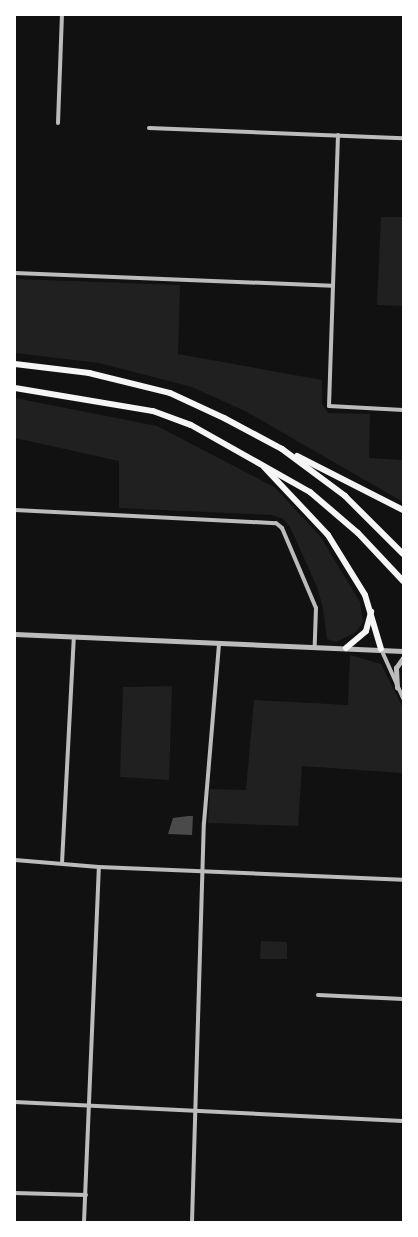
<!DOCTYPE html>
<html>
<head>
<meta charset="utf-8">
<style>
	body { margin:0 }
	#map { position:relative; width:418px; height:1237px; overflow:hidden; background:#111; font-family:"Sofia Sans Condensed",sans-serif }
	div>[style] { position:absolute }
	.green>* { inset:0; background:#202020 }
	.building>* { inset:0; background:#4a4a4a }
	.minor>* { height:4px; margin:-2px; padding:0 2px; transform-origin:2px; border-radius:2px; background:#bcbcbc }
	.tertiary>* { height:4.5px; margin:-2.25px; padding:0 2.25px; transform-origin:2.25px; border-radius:2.25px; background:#bcbcbc }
	.motorway>* { height:6px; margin:-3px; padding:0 3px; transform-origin:3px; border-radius:3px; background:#f5f5f5 }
	span { translate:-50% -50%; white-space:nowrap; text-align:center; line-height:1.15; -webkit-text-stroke:4.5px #fff; paint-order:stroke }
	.frame { position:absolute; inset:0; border:16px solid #fff; pointer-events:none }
</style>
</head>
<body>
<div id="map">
	<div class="green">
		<div style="clip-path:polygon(381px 217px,403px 217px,403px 306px,377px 305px)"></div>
		<div style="clip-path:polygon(15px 279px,180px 285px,178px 354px,322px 380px,322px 404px,328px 413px,370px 414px,369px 458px,403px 460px,403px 502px,247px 412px,192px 387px,99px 363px,15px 353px)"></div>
		<div style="clip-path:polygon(15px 398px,157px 426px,274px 487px,320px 536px,360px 602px,363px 622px,356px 632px,336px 642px,327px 639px,323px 608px,317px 587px,290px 527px,283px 519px,272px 515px,119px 508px,119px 461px,15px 438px)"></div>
		<div style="clip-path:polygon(350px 655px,381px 664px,403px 708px,403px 773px,302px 766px,298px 826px,208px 823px,210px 789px,246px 790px,254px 700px,348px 705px)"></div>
		<div style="clip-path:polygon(172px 686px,169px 780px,120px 777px,123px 687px)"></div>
		<div style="clip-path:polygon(261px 941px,287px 942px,287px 959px,260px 959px)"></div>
	</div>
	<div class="building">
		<div style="clip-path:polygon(188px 816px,193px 816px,192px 835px,168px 834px,173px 818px)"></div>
	</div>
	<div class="minor">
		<div style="left:58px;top:123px;width:108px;rotate:-87.9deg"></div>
		<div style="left:149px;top:128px;width:254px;rotate:2.3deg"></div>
		<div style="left:338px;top:135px;width:271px;rotate:91.9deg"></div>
		<div style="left:329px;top:406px;width:74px;rotate:3.1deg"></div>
		<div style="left:15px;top:273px;width:317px;rotate:2.3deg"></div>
		<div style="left:15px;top:510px;width:261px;rotate:2.9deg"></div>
		<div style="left:276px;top:523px;width:8px;rotate:40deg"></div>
		<div style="left:282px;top:528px;width:87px;rotate:67deg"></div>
		<div style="left:316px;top:608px;width:37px;rotate:92deg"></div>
		<div style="left:381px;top:649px;width:54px;rotate:65.8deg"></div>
		<div style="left:15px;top:860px;width:84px;rotate:4.8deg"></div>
		<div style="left:99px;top:867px;width:304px;rotate:2.4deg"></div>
		<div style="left:62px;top:863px;width:226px;rotate:-87deg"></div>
		<div style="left:318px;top:995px;width:85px;rotate:2.7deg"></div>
		<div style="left:15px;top:1102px;width:388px;rotate:2.8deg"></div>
		<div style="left:15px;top:1193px;width:71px;rotate:1.6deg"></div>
		<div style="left:84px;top:1222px;width:355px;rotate:-87.6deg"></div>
		<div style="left:192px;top:1222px;width:399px;rotate:-88.3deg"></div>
		<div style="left:204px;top:823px;width:179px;rotate:-85.2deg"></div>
	</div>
	<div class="tertiary">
		<div style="left:15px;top:634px;width:388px;rotate:2.5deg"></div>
		<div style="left:397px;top:688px;width:20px;rotate:-93deg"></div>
		<div style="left:396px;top:668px;width:12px;rotate:-55deg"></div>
	</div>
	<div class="motorway">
		<div style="left:15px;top:364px;width:75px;rotate:6.9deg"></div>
		<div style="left:89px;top:373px;width:83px;rotate:13.9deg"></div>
		<div style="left:170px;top:393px;width:60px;rotate:24.8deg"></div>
		<div style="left:224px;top:418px;width:66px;rotate:28.1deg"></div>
		<div style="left:282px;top:449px;width:79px;rotate:36.7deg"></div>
		<div style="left:345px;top:496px;width:82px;rotate:45deg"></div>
		<div style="left:15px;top:388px;width:140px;rotate:9.5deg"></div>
		<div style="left:153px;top:411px;width:40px;rotate:20.2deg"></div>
		<div style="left:191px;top:425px;width:137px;rotate:29.4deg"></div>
		<div style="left:310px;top:492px;width:63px;rotate:40.5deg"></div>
		<div style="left:358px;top:533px;width:66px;rotate:46.8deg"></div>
		<div style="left:297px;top:456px;width:119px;rotate:27deg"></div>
		<div style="left:264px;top:467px;width:93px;rotate:46.7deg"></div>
		<div style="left:328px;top:535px;width:70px;rotate:58.3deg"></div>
		<div style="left:365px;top:595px;width:56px;rotate:73.5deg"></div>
		<div style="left:346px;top:648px;width:26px;rotate:-40deg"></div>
		<div style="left:366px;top:631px;width:20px;rotate:-75deg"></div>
	</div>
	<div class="frame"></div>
</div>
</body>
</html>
